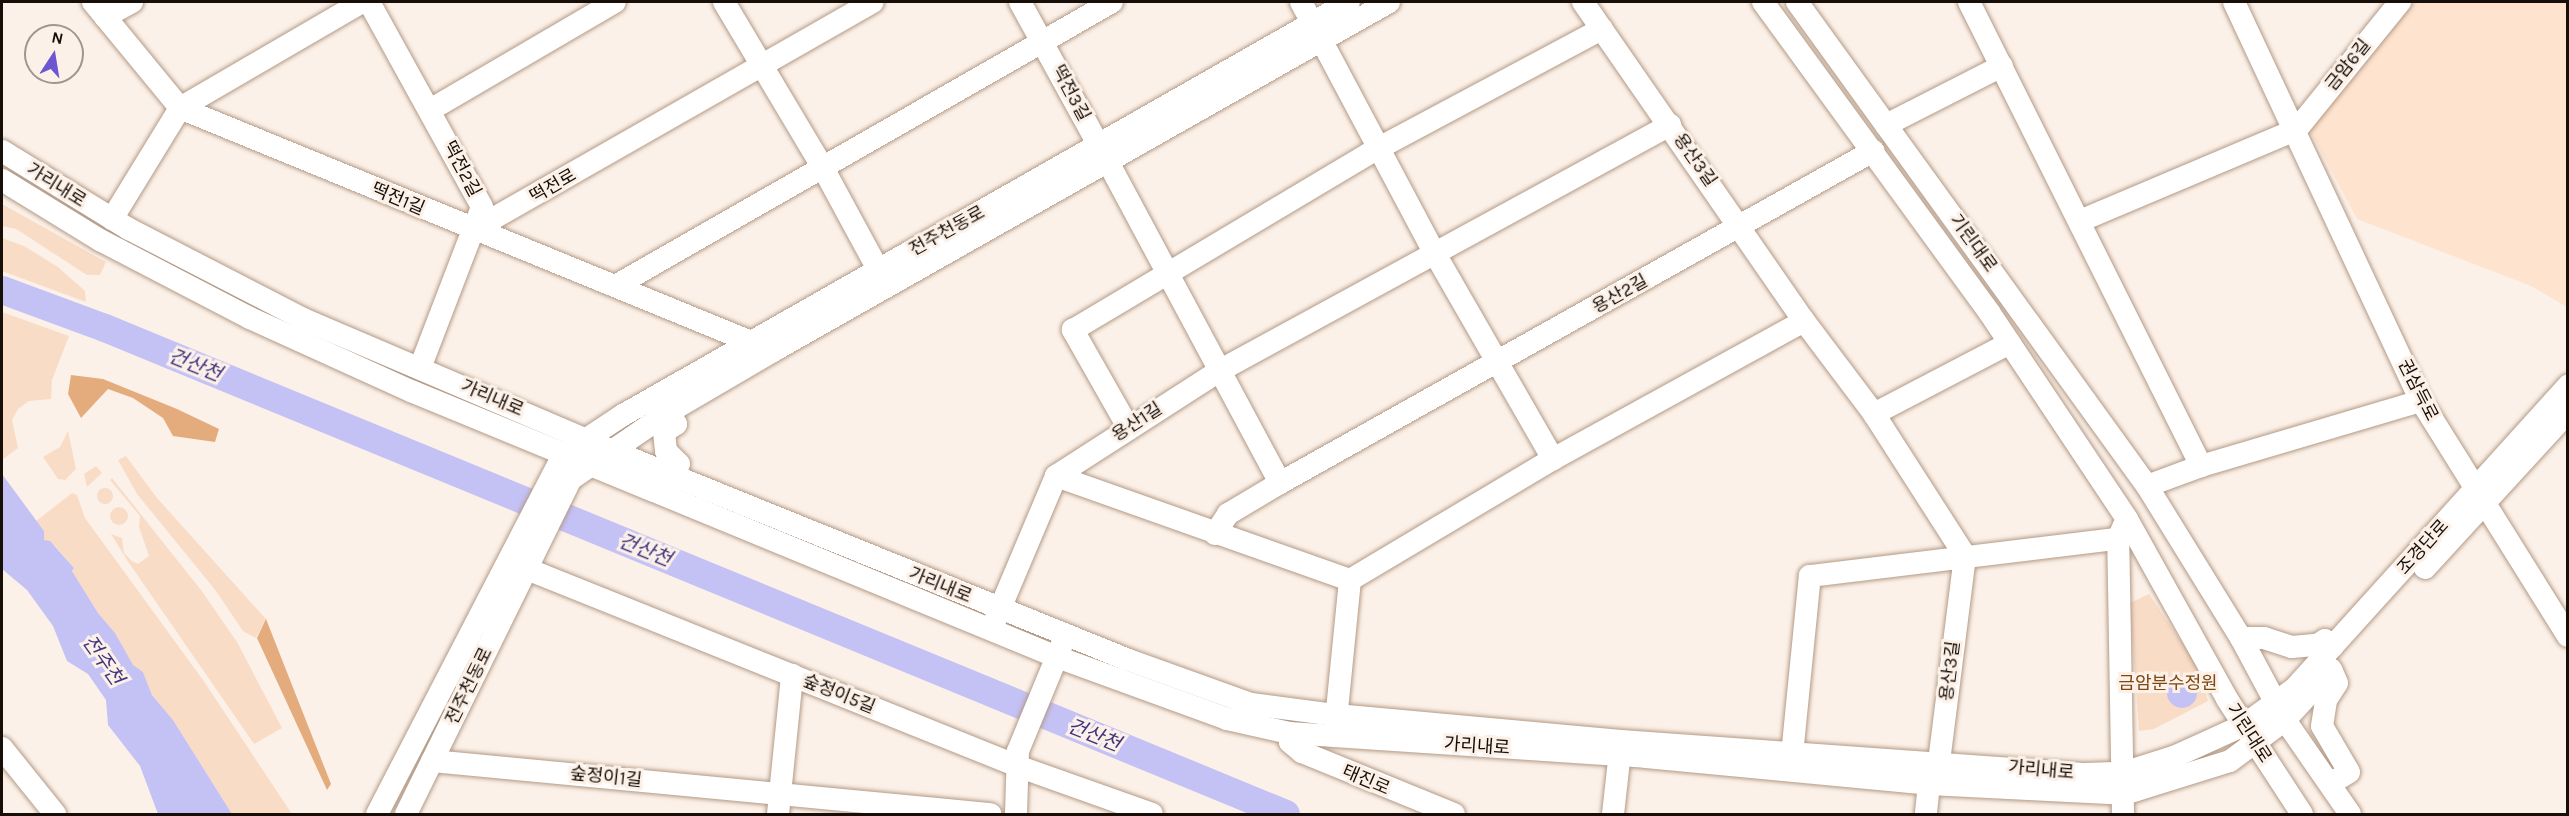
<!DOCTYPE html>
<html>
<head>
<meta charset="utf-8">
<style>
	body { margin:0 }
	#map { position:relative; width:2569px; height:816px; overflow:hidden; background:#fcf1e8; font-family:Karla,"Noto Sans KR",sans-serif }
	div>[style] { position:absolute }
	.built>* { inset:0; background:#fee3ce }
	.green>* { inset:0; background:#f9dcc6 }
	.round { border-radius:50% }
	.forest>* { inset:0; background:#e4ab7d }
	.water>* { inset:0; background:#c4c1f5 }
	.river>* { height:28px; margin:-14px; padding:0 14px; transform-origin:14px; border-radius:14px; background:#c4c1f5 }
	.roads { filter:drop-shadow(0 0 2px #b39a86) drop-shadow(0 0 2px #b39a86) }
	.minor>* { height:22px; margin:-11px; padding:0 11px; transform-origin:11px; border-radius:11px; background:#fff }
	span { translate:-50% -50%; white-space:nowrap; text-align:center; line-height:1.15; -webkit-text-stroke:6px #fcf1e8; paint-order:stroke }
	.street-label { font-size:18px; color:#170e07 }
	.park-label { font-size:18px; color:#7d4813 }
	.water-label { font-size:20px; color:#42347f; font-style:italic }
	.frame { position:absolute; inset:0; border:3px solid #170e07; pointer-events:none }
	.north { position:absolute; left:24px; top:24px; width:60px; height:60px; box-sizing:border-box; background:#fcf1e8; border:2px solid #a0968e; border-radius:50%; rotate:12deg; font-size:16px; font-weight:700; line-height:24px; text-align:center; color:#170e07 }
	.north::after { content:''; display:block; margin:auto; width:21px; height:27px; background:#6d56cf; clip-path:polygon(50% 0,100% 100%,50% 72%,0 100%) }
</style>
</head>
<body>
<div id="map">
	<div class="built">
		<div style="clip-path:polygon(2406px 2px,2567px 2px,2567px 307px,2531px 286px,2357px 219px,2309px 129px)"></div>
	</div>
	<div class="green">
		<div style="clip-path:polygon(2px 204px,106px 262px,100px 275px,87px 275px,16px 229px,2px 226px)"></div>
		<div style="clip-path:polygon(2px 238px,24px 246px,58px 267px,85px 291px,86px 302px,2px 271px)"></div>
		<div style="clip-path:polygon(2px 312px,69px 336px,52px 380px,51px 399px,29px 401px,18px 409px,12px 420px,18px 448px,2px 460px)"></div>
		<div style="clip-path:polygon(68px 431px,76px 469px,65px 480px,58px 479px,43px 457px,60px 447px)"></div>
		<div style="clip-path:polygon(126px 456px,157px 498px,266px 619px,256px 638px,243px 631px,216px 591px,137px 494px,118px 460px)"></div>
		<div style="clip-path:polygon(96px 466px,102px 473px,87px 487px,84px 474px)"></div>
		<div style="clip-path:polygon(112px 478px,201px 590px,237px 642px,282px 728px,254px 744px,127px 560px,93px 505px,111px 534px,122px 538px,124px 553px,132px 561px,138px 564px,149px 556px,139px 527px,140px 516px,110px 480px)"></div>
		<div class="round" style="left:97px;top:488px;width:16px;height:16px"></div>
		<div style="clip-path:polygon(72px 493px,77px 495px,85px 518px,203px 680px,292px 814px,232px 814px,173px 720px,152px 695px,143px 672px,133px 666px,115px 633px,98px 613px,72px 571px,74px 568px,55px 546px,44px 540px,44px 531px,36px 521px)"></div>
		<div class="round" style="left:110px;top:507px;width:18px;height:18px"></div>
		<div style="clip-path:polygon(2149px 594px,2195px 662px,2208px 701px,2154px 729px,2139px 731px,2130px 603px)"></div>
	</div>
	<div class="forest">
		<div style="clip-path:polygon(71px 375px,103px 379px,177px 409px,219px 429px,215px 442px,173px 436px,163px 418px,133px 398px,108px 389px,81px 418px,68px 394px)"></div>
		<div style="clip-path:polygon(266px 619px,331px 784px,327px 790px,257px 638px)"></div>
	</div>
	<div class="water">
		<div style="clip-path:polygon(2px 474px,44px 531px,44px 540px,50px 541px,74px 568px,72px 571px,98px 613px,115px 633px,133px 665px,143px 672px,152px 695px,173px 720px,232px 814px,158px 814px,140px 766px,108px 725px,106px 700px,88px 674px,67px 661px,53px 626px,27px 590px,2px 569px)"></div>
		<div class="round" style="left:2167px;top:678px;width:30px;height:30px"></div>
	</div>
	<div class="river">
		<div style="left:2px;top:290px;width:110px;rotate:20.3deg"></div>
		<div style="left:105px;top:328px;width:1277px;rotate:22.37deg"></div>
	</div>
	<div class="roads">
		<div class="minor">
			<div style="left:93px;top:2px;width:137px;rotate:50.6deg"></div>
			<div style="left:180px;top:108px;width:617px;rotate:22.28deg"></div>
			<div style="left:369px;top:2px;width:234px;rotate:61.1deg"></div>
			<div style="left:482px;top:207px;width:25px;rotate:111deg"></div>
			<div style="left:724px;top:2px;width:193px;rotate:59.2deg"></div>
			<div style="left:823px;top:168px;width:130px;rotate:61.5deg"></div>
			<div style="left:1020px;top:2px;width:162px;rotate:61.2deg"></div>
			<div style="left:1301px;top:2px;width:283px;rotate:62deg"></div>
			<div style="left:1434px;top:252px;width:239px;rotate:60.1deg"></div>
			<div style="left:1583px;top:2px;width:388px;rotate:55.3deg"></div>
			<div style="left:1804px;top:321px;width:116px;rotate:53deg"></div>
			<div style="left:1874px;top:414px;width:169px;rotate:57.3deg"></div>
			<div style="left:1965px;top:556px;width:208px;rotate:97.2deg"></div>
			<div style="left:1939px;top:762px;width:24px;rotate:114deg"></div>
			<div style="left:1929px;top:784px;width:30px;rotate:96deg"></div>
			<div style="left:1763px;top:2px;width:384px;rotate:53.9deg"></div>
			<div style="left:1989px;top:312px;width:249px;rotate:56.3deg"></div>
			<div style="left:2127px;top:519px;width:206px;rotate:60.9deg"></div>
			<div style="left:2227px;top:699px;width:137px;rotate:56.9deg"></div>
			<div style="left:1797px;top:2px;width:597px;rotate:54.13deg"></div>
			<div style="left:2147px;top:486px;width:179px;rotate:58.3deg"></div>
			<div style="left:2241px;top:638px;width:93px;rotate:61.8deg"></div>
			<div style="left:2285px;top:720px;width:114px;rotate:55.3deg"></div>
			<div style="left:1969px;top:2px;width:519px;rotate:63.43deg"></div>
			<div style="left:2234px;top:2px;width:441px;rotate:64.9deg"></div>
			<div style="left:2421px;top:401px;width:277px;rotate:58deg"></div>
			<div style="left:105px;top:17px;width:31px;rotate:-29deg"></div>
			<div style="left:430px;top:110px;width:214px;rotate:-30.3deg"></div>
			<div style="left:1886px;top:125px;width:130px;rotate:-27deg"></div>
			<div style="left:2px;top:151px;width:149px;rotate:31.6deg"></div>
			<div style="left:129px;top:229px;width:196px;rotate:27.3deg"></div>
			<div style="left:303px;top:319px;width:334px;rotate:23.1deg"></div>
			<div style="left:610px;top:450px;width:557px;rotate:22.05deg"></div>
			<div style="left:1126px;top:659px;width:133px;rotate:19.8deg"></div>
			<div style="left:1251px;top:704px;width:86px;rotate:7.4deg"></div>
			<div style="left:1336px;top:715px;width:286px;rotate:5.2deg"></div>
			<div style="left:1621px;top:741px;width:466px;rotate:4.1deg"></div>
			<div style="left:2086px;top:774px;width:37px;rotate:-2deg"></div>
			<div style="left:2123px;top:773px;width:56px;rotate:-17.8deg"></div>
			<div style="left:2176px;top:756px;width:75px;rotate:-24.5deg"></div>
			<div style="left:2244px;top:725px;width:62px;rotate:-35.8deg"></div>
			<div style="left:2294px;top:689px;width:409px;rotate:-47.9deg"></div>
			<div style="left:1108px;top:162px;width:364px;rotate:61.8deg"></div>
			<div style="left:2px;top:180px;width:115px;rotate:31.5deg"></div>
			<div style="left:100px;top:240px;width:169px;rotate:27.5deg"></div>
			<div style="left:250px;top:318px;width:177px;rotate:24.4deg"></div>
			<div style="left:411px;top:391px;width:699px;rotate:22.38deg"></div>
			<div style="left:1057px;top:657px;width:181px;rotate:20deg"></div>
			<div style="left:1227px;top:719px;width:64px;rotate:12.7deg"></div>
			<div style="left:1289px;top:733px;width:358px;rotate:3.8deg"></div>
			<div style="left:1646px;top:757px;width:284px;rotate:5.4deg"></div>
			<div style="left:1929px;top:784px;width:195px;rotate:2.9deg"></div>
			<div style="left:2124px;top:794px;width:111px;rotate:-17.3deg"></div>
			<div style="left:2230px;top:761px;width:69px;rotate:-36.7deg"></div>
			<div style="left:2285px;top:720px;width:50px;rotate:-47.4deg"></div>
			<div style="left:112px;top:219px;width:130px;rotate:-58.5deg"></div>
			<div style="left:180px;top:108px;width:211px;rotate:-30.2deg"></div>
			<div style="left:2082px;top:220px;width:233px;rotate:-22.9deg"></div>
			<div style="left:2297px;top:129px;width:164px;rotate:-51deg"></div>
			<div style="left:617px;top:285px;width:570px;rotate:-29.76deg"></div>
			<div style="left:420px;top:368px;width:148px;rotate:-69deg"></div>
			<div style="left:473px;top:230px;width:460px;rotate:-29.7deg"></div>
			<div style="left:669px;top:412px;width:14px;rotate:60deg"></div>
			<div style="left:676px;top:424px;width:14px;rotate:146deg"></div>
			<div style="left:664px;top:432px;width:19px;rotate:84deg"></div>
			<div style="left:666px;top:451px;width:18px;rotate:45deg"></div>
			<div style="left:679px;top:464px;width:13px;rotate:117deg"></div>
			<div style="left:1874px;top:414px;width:153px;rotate:-27.6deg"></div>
			<div style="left:1128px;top:427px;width:112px;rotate:-119.6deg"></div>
			<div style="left:1073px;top:330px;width:354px;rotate:-30.8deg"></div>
			<div style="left:1377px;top:149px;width:255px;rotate:-28.1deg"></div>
			<div style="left:1056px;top:476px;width:194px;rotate:-32.8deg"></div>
			<div style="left:1219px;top:371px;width:514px;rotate:-28.61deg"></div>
			<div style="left:2147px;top:486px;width:58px;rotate:-20.3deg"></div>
			<div style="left:2201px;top:466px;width:229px;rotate:-16.5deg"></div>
			<div style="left:1215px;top:534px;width:24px;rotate:-57deg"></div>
			<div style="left:1228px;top:514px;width:61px;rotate:-30.8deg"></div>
			<div style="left:1280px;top:483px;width:680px;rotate:-29.24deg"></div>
			<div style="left:2425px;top:568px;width:212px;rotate:-47.5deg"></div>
			<div style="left:527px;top:569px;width:531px;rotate:21.88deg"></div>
			<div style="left:1020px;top:767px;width:140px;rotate:19.6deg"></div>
			<div style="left:1350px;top:580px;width:236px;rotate:-30.8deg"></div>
			<div style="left:1553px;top:459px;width:286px;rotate:-28.8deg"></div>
			<div style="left:994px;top:623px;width:160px;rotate:-67.1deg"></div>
			<div style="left:1056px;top:476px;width:312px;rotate:19.5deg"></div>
			<div style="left:1350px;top:580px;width:150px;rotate:95.7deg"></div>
			<div style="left:2241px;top:638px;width:23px"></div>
			<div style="left:2264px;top:638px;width:29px;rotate:18deg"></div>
			<div style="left:2292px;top:647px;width:25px;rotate:-5deg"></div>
			<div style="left:2317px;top:645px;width:9px;rotate:-32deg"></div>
			<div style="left:2325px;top:640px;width:10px;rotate:37deg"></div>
			<div style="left:1289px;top:733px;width:9px;rotate:84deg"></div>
			<div style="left:1290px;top:742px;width:16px;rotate:40deg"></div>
			<div style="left:1302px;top:752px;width:164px;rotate:22.2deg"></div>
			<div style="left:2px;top:748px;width:85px;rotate:51.2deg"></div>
			<div style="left:432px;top:761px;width:561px;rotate:5.43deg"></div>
			<div style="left:1791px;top:765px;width:190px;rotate:-84.3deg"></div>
			<div style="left:1810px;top:576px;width:310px;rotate:-6.9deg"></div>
			<div style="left:2330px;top:784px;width:22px;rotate:-32deg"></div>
			<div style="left:2349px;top:772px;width:53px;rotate:-120.4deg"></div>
			<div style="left:2322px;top:726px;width:26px;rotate:-81deg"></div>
			<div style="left:2326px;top:700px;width:20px;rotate:-57deg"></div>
			<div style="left:2337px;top:683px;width:15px;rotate:-113deg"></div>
			<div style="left:377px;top:814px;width:406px;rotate:-62.6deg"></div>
			<div style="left:564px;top:454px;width:71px;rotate:-33.5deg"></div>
			<div style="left:623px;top:415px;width:835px;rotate:-29.63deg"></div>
			<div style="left:406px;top:814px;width:373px;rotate:-63.8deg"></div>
			<div style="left:571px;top:479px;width:119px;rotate:-34.4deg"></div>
			<div style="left:669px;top:412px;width:121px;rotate:-30.4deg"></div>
			<div style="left:773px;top:351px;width:708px;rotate:-29.53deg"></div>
			<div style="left:778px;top:814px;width:140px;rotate:-84.2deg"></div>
			<div style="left:1016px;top:814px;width:63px;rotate:-88.2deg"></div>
			<div style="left:1018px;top:751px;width:118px;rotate:-67.6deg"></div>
			<div style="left:1613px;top:814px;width:71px;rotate:-83.6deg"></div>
			<div style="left:2123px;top:814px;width:275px;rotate:-91deg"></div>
			<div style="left:2118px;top:539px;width:15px;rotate:-67deg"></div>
		</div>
	</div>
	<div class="street-label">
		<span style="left:2348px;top:65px;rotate:-51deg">금암6길</span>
		<span style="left:1071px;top:93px;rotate:62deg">떡전3길</span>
		<span style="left:1695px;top:160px;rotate:55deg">용산3길</span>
		<span style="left:462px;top:169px;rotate:62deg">떡전2길</span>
		<span style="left:56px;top:185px;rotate:32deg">가리내로</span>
		<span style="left:553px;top:186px;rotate:-30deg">떡전로</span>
		<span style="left:398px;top:199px;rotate:23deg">떡전1길</span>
		<span style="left:947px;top:231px;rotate:-29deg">전주천동로</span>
		<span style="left:1973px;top:243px;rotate:54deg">기린대로</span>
		<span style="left:1620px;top:294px;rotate:-29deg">용산2길</span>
		<span style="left:2418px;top:390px;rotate:63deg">권삼득로</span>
		<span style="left:492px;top:398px;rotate:23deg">가리내로</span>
		<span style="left:1137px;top:422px;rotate:-33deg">용산1길</span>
		<span style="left:2423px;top:547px;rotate:-48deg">조경단로</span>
		<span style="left:940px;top:585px;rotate:22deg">가리내로</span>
		<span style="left:1950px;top:671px;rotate:-83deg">용산3길</span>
		<span style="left:469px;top:686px;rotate:-64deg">전주천동로</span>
		<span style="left:839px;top:694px;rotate:22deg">숲정이5길</span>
		<span style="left:2249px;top:733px;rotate:57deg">기린대로</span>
		<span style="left:1477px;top:746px;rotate:4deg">가리내로</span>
		<span style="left:2041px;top:770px;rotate:5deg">가리내로</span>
		<span style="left:606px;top:777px;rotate:6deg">숲정이1길</span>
		<span style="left:1366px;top:780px;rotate:23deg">태진로</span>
	</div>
	<div class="park-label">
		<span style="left:2168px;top:683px">금암분수정원</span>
	</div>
	<div class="water-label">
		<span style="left:195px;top:365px;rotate:22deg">건산천</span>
		<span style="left:645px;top:550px;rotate:22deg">건산천</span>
		<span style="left:103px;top:660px;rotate:55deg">전주천</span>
		<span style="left:1094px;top:735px;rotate:22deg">건산천</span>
	</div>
	<div class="frame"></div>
	<div class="north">N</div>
</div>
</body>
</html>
